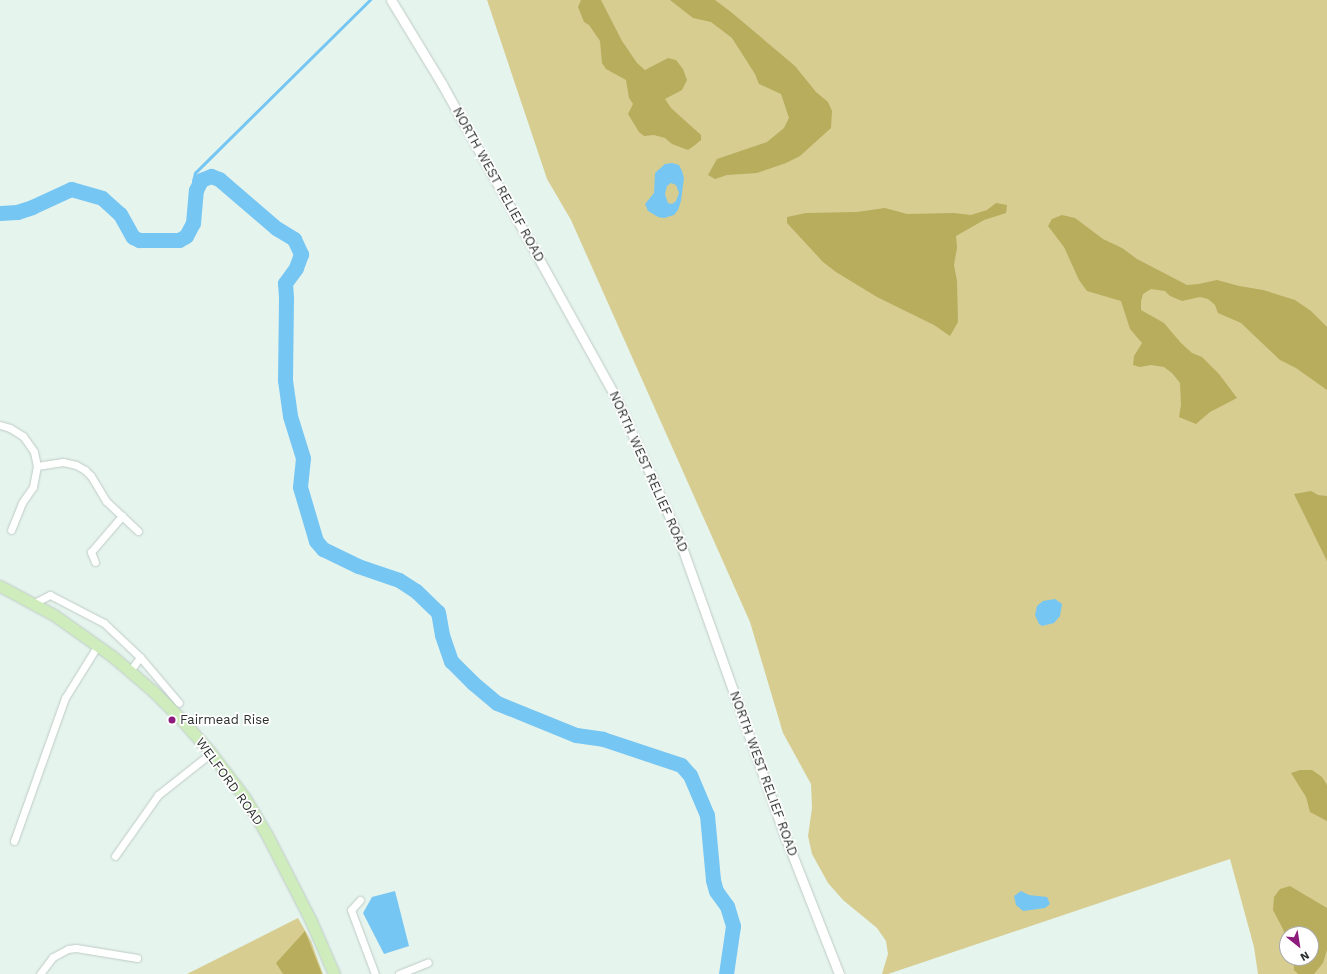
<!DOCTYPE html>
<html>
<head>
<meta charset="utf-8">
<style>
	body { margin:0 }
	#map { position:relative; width:1327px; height:974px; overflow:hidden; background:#e6f4ee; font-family:"Work Sans",sans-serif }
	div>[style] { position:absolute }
	.green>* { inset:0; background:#d7cd91 }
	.forest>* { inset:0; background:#b8ac5d }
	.water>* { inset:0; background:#76c6f3 }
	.stream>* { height:2.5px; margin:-1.25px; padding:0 1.25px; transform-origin:1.25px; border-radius:1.25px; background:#76c6f3 }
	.river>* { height:15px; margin:-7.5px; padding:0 7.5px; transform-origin:7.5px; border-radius:7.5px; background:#76c6f3 }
	.roads { filter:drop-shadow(0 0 1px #becbc5) drop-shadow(0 0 1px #becbc5) }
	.minor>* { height:7px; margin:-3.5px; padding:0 3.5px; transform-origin:3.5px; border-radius:3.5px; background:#fff }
	.tertiary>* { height:9px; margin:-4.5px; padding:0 4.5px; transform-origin:4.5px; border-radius:4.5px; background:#fff }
	.primary>* { height:11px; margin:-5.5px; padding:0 5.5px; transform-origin:5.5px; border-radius:5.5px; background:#ceecbc }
	.dots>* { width:11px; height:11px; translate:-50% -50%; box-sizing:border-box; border:2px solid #fff; border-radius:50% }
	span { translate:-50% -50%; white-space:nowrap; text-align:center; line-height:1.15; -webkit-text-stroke:3.5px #fff; paint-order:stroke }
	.street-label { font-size:13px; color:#2b302e }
	.poi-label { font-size:13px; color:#2b302e }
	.left { translate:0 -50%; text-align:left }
	.north { position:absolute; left:1279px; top:926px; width:40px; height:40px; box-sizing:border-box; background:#fff; border:1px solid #aaacab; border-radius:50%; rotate:150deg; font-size:11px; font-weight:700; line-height:16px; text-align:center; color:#2b302e }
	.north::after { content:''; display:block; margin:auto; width:14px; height:18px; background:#8e1c7d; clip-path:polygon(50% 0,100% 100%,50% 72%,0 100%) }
</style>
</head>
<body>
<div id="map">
	<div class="green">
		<div style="clip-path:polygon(evenodd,487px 0,1327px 0,1327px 974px,1258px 974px,1254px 947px,1230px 859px,888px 974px,882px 974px,888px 954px,886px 941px,877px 928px,843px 900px,828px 883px,812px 854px,808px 836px,812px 808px,811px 784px,783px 733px,750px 622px,571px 220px,547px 179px,487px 0,1287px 934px,1311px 934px,1311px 958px,1287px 958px,1287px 934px)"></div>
		<div style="clip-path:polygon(298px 918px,311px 941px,323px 974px,187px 974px)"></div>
	</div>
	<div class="forest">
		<div style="clip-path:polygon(581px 0,601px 0,622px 41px,637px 63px,645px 70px,668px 58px,676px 60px,683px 69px,687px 80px,682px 90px,665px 99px,671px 108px,701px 135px,701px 140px,695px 145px,688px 150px,672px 144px,665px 138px,654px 135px,644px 136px,639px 132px,628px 114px,633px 104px,629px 98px,626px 80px,606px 69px,602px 63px,600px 41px,589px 25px,584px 22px,578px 7px)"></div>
		<div style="clip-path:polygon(670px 0,715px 0,731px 12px,795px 66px,816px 92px,828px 102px,832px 111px,831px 128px,800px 156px,786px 163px,757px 173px,727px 175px,715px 179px,708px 175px,717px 159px,767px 142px,784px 128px,789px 118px,781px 94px,759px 84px,755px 74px,732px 38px,711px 22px,693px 18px)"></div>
		<div style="clip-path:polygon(996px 203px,1007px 205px,1006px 213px,984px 220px,956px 236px,957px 248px,954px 265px,957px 281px,958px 322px,950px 336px,934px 325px,877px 297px,836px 272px,823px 262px,787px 223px,787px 217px,806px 213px,857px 212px,885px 208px,907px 214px,954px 213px,971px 215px,987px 210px)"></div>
		<div style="clip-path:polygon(1062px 215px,1075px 218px,1103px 239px,1122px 248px,1137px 259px,1187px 285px,1199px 284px,1217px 280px,1239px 286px,1263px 290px,1295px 300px,1311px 311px,1327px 327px,1327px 390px,1296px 368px,1280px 360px,1241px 323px,1218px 313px,1215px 305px,1208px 299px,1200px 297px,1182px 301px,1170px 296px,1165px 291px,1151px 289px,1143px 294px,1141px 301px,1141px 310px,1164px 323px,1181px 343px,1192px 353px,1202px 357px,1219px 374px,1237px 398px,1210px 412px,1196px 424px,1179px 417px,1181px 405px,1180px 383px,1172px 373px,1164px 367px,1151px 365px,1140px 367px,1133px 365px,1134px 356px,1142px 343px,1130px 329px,1121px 301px,1087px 291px,1079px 280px,1064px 247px,1048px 226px,1052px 219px)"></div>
		<div style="clip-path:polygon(1311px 491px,1318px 495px,1327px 496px,1327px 561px,1294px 494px)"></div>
		<div style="clip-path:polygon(1300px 770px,1312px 770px,1322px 777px,1327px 785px,1327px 821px,1310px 812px,1306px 797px,1291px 773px)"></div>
		<div style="clip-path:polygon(1290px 886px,1327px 908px,1327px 950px,1323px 963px,1314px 974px,1298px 974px,1294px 970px,1294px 958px,1311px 958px,1311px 934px,1287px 934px,1287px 943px,1283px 929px,1273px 910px,1274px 897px,1280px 889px)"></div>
		<div style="clip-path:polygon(305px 931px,322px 974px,283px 974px,276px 963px)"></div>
	</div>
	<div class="water">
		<div style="clip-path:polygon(evenodd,672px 163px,679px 165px,682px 171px,684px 178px,681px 201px,678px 210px,674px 215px,664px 218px,658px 217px,648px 211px,645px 204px,654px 193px,655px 173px,665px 164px,672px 163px,671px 183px,676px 185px,679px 193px,676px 201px,672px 204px,668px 203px,665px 194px,667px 186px,671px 183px)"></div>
		<div style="clip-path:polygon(1055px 599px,1062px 604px,1060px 616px,1054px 623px,1042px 626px,1039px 624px,1035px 615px,1037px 606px,1043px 601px)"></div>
		<div style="clip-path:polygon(395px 891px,409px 946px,384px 954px,363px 913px,372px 897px)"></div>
		<div style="clip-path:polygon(1021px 891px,1029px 895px,1047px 897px,1050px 904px,1045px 908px,1023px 911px,1016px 905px,1014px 896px)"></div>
	</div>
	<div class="stream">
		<div style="left:196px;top:190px;width:9px;rotate:-108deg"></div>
		<div style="left:193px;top:181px;width:8px;rotate:-76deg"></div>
		<div style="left:195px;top:173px;width:246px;rotate:-44.7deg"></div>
	</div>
	<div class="river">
		<div style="left:0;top:213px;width:17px;rotate:-3deg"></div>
		<div style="left:17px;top:212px;width:16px;rotate:-18deg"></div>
		<div style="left:32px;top:207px;width:43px;rotate:-24.8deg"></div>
		<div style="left:71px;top:189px;width:32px;rotate:16deg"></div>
		<div style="left:102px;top:198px;width:24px;rotate:42deg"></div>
		<div style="left:120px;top:214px;width:26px;rotate:61deg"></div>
		<div style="left:133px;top:237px;width:7px;rotate:27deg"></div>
		<div style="left:139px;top:240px;width:40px"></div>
		<div style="left:179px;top:240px;width:8px;rotate:-30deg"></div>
		<div style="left:186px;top:236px;width:15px;rotate:-62deg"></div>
		<div style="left:193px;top:223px;width:33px;rotate:-85deg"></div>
		<div style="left:196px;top:190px;width:11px;rotate:-63deg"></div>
		<div style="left:201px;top:180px;width:11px;rotate:-22deg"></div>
		<div style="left:211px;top:176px;width:9px;rotate:21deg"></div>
		<div style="left:219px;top:179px;width:75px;rotate:40.7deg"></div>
		<div style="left:276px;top:228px;width:21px;rotate:31deg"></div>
		<div style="left:294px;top:239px;width:17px;rotate:65deg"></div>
		<div style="left:301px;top:254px;width:15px;rotate:110deg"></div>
		<div style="left:296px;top:268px;width:19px;rotate:126deg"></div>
		<div style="left:285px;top:283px;width:16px;rotate:86deg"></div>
		<div style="left:286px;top:299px;width:81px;rotate:90.7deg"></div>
		<div style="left:285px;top:380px;width:36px;rotate:82deg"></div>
		<div style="left:290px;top:416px;width:44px;rotate:72.8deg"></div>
		<div style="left:303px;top:458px;width:29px;rotate:96deg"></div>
		<div style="left:300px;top:487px;width:56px;rotate:73.5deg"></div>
		<div style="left:316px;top:541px;width:11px;rotate:49deg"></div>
		<div style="left:323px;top:549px;width:39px;rotate:26deg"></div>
		<div style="left:358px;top:566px;width:43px;rotate:18.9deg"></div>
		<div style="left:399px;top:580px;width:20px;rotate:33deg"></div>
		<div style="left:416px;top:591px;width:30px;rotate:44deg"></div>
		<div style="left:438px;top:612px;width:23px;rotate:80deg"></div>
		<div style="left:442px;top:635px;width:28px;rotate:71deg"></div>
		<div style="left:451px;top:661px;width:31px;rotate:45deg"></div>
		<div style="left:473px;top:683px;width:31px;rotate:40deg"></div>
		<div style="left:497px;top:703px;width:85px;rotate:22.1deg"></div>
		<div style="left:576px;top:735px;width:27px;rotate:8deg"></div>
		<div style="left:603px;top:739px;width:82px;rotate:18.4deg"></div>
		<div style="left:681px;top:765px;width:13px;rotate:48deg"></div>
		<div style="left:690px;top:775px;width:43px;rotate:67deg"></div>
		<div style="left:707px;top:815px;width:65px;rotate:84.7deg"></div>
		<div style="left:713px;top:880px;width:11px;rotate:75deg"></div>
		<div style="left:716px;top:891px;width:19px;rotate:54deg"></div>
		<div style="left:727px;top:906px;width:21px;rotate:73deg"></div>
		<div style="left:733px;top:926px;width:49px;rotate:98.3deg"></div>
	</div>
	<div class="roads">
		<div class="minor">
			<div style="left:0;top:425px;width:10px;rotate:17deg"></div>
			<div style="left:10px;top:428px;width:15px;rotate:32deg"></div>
			<div style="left:23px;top:436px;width:19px;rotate:55deg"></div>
			<div style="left:34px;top:452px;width:14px;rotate:78deg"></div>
			<div style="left:37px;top:466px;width:21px;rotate:101deg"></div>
			<div style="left:33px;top:487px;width:19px;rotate:125deg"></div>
			<div style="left:22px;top:503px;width:29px;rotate:112deg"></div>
			<div style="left:37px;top:466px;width:26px;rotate:-9deg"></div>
			<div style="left:63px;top:462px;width:13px;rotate:13deg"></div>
			<div style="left:76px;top:465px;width:10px;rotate:29deg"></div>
			<div style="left:85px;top:470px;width:8px;rotate:45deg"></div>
			<div style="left:91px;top:476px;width:29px;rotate:59deg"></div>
			<div style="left:106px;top:501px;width:44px;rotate:43.2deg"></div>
			<div style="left:95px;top:562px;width:11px;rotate:-112deg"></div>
			<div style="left:91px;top:552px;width:48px;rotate:-49.3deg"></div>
			<div style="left:34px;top:603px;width:18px;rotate:-27deg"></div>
			<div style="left:50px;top:595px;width:61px;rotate:27.4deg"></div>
			<div style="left:104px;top:623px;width:50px;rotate:43.4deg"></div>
			<div style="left:140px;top:657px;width:60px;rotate:49.7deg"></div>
			<div style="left:130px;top:671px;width:17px;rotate:-54deg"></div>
			<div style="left:14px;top:841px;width:152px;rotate:-70.4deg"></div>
			<div style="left:65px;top:698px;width:62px;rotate:-58.1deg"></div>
			<div style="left:115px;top:856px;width:75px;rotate:-54.8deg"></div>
			<div style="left:158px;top:795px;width:68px;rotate:-38.4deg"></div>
			<div style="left:360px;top:900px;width:13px;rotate:132deg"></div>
			<div style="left:351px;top:910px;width:68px;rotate:69.4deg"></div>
			<div style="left:40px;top:974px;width:21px;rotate:-53deg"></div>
			<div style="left:53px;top:957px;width:17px;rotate:-28deg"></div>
			<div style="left:68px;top:949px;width:8px;rotate:-7deg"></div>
			<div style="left:76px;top:948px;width:62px;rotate:9.3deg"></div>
			<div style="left:399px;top:974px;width:31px;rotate:-22deg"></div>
		</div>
		<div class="tertiary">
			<div style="left:391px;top:0;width:98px;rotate:58.7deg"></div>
			<div style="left:442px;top:84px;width:361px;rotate:61deg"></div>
			<div style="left:617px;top:400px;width:149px;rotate:65.8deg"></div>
			<div style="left:678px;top:536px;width:319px;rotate:70.4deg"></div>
			<div style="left:785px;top:836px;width:148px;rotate:68.6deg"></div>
		</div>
		<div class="primary">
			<div style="left:0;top:586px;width:61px;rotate:28.2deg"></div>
			<div style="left:54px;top:615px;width:71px;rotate:35.3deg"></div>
			<div style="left:112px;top:656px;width:54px;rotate:40.5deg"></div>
			<div style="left:153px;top:691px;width:40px;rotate:45deg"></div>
			<div style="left:181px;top:719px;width:45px;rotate:48.6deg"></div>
			<div style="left:211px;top:753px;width:56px;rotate:52.9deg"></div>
			<div style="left:245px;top:798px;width:43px;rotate:59.3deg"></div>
			<div style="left:267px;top:835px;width:97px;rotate:62.9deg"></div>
			<div style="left:311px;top:921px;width:58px;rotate:66.5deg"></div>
		</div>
	</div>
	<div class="dots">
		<div style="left:172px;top:720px;background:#8e1c7d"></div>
	</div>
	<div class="street-label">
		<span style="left:498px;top:185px;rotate:61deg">NORTH WEST RELIEF ROAD</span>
		<span style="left:648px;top:472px;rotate:66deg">NORTH WEST RELIEF ROAD</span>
		<span style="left:763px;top:774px;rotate:70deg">NORTH WEST RELIEF ROAD</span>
		<span style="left:229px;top:782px;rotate:54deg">WELFORD ROAD</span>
	</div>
	<div class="poi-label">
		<span class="left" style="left:180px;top:720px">Fairmead Rise</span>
	</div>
	<div class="north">N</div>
</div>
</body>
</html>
